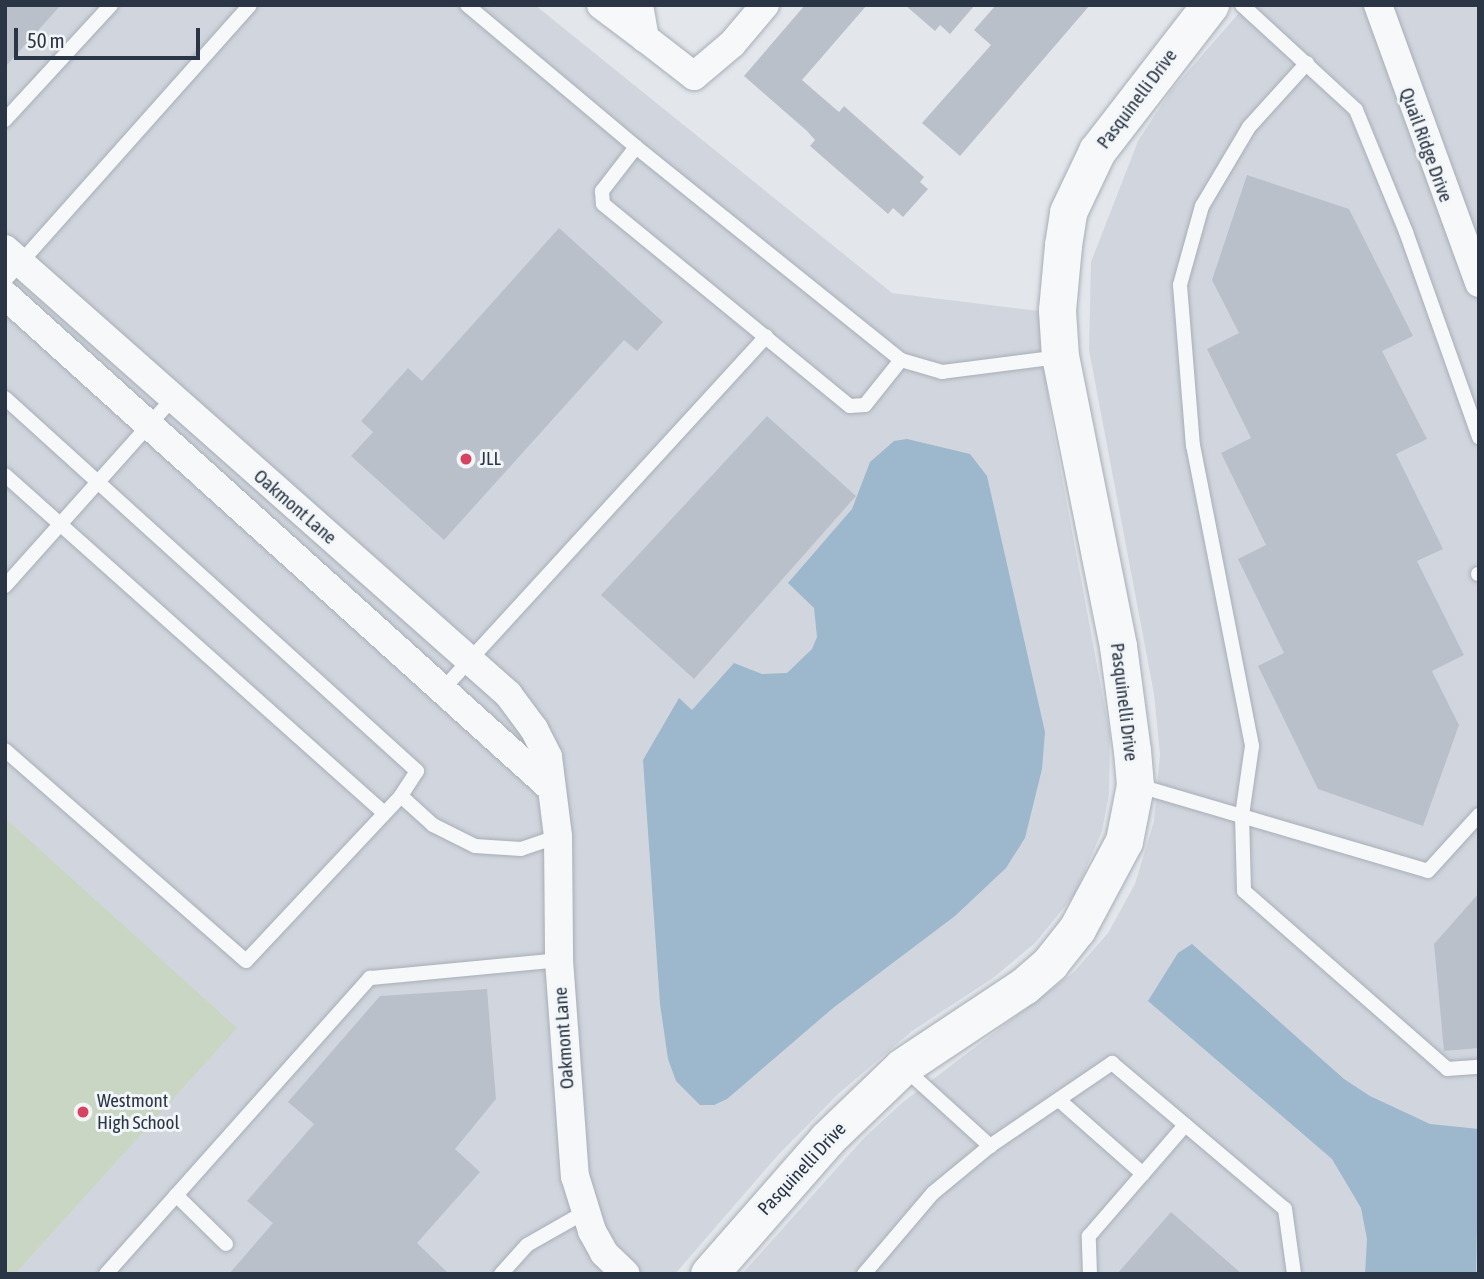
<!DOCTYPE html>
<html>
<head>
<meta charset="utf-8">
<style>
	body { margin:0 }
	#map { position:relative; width:1484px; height:1279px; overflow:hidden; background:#e3e7ec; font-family:"Asap Condensed",sans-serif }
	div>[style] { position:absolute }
	.built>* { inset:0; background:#d1d6de }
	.green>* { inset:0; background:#cad6c4 }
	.water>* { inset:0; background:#9db7cd }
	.building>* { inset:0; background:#bac0ca }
	.roads { filter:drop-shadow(0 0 2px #a8aeb7) drop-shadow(0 0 2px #a8aeb7) }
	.service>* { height:14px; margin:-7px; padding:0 7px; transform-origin:7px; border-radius:7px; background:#f6f8fa }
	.minor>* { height:28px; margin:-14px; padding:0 14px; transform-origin:14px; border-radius:14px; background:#f6f8fa }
	.tertiary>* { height:37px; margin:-18.5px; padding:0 18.5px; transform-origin:18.5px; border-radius:18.5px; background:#f6f8fa }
	.dots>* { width:19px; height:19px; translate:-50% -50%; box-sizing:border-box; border:4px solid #f3f6f9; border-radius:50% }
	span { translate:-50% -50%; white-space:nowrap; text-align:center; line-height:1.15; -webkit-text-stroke:6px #f3f6f9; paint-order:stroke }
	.street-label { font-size:19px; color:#2a3545 }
	.poi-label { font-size:19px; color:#2a3545 }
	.left { translate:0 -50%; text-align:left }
	.frame { position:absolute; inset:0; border:7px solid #2a3545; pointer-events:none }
	.scale { position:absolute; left:14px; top:28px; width:186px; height:32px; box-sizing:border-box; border:4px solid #2a3545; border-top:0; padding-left:9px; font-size:21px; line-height:24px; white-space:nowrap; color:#2a3545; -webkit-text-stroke:5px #f3f6f9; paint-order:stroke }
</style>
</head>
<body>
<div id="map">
	<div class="built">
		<div style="clip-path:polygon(5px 5px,535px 5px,892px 293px,1039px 311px,1050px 413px,1110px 735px,1109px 794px,1102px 831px,1075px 894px,1035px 943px,993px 978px,912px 1031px,838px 1094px,779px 1154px,675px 1274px,5px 1274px)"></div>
		<div style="clip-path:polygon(1246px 5px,1479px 5px,1479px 1274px,742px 1274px,864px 1138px,903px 1102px,1074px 972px,1108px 933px,1135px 884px,1154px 821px,1160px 755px,1154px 694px,1089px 350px,1091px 262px,1138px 141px,1170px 92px)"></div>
	</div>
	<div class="green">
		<div style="clip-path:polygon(5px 818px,237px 1028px,15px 1274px,5px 1274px)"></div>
	</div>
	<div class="water">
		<div style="clip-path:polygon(907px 439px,970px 454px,987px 476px,1045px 732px,1042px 769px,1025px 838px,1006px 868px,955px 916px,833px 1008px,727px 1099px,714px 1105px,700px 1105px,676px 1081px,668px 1059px,660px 1004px,643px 760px,679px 698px,692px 710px,734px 663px,762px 674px,787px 673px,812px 649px,817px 637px,814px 608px,788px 583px,852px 509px,870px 462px,894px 441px)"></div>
		<div style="clip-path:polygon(1192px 944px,1344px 1079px,1370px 1096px,1430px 1124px,1479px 1129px,1476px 1274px,1365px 1274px,1367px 1239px,1361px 1208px,1332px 1159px,1148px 1001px,1178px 953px)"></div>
	</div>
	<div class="building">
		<div style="clip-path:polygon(5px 5px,61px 5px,5px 67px)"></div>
		<div style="clip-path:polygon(805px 5px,867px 5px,802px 80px,839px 112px,844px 106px,924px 177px,920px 182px,928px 189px,903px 217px,893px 208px,888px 214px,810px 146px,815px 140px,807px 131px,744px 76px)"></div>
		<div style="clip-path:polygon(905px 5px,975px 5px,950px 34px,940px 25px,935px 31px)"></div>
		<div style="clip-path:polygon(996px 5px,1090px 5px,960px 156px,922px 123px,991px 45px,974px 30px)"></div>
		<div style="clip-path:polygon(1247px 175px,1349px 209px,1413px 336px,1382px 351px,1427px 439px,1396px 454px,1443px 549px,1417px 561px,1464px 655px,1432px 671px,1459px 725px,1423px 826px,1318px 789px,1258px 666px,1284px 653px,1238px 559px,1266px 545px,1221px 453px,1251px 438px,1207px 349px,1239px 333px,1212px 280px)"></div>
		<div style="clip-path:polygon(559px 228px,663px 322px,637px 351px,624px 340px,444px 540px,351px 456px,373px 432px,361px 421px,408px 368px,422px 381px)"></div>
		<div style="clip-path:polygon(767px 416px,856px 496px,694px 679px,601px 595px)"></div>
		<div style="clip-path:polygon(1479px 893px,1479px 1048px,1444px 1051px,1434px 944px)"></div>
		<div style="clip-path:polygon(487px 989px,496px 1099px,455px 1149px,480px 1172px,417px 1243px,449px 1274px,229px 1274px,273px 1223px,247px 1201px,314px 1124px,288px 1102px,380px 996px)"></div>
		<div style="clip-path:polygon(1171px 1212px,1242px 1274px,1117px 1274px)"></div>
	</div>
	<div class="roads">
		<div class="service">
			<div style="left:467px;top:5px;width:221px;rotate:40deg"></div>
			<div style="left:636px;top:147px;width:56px;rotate:127.7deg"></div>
			<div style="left:602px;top:191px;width:13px;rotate:86deg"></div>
			<div style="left:603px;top:204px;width:319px;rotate:39.3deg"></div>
			<div style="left:850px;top:406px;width:15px;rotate:-4deg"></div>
			<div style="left:865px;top:405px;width:58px;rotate:-51.3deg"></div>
			<div style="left:901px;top:360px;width:43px;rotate:16.3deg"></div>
			<div style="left:942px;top:372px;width:118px;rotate:-7.3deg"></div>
			<div style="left:1242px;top:5px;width:155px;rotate:42.6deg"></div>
			<div style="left:1356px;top:110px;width:132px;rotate:67.7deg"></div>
			<div style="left:1406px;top:232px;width:218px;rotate:70.4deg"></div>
			<div style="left:1307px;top:63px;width:86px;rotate:132.2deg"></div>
			<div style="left:1249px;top:127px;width:92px;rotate:120.7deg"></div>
			<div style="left:1202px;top:206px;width:82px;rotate:105.6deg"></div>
			<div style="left:1180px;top:285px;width:161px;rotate:85.4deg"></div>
			<div style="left:1193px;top:445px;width:307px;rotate:78.9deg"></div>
			<div style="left:1252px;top:746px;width:70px;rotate:98.2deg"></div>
			<div style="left:1242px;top:815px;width:76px;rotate:88.5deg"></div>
			<div style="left:1244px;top:891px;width:270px;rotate:41.2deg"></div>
			<div style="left:1447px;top:1069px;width:32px;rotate:-4deg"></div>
			<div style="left:5px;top:120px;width:156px;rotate:-47.3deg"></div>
			<div style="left:636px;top:147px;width:340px;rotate:38.8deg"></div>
			<div style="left:5px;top:280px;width:368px;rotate:-48.3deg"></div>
			<div style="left:5px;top:398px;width:556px;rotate:42.16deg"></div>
			<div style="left:417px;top:771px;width:30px;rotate:123deg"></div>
			<div style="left:401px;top:796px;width:226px;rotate:133.2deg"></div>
			<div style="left:246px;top:961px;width:320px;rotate:-138.8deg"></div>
			<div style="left:5px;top:475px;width:506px;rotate:41.72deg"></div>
			<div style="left:1478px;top:574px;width:1px"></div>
			<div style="left:5px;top:586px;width:251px;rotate:-48.2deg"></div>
			<div style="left:444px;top:688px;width:477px;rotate:-47.5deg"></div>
			<div style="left:1136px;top:785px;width:304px;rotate:16.4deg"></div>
			<div style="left:1428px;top:871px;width:76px;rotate:-47.7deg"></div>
			<div style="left:401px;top:796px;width:43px;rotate:42.2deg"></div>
			<div style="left:433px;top:825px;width:47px;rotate:26.6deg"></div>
			<div style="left:475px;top:846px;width:46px;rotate:3.7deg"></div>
			<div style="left:521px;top:849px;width:39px;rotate:-19deg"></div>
			<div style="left:903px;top:1067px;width:118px;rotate:42.2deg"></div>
			<div style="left:1059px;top:1100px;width:112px;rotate:41.4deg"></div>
			<div style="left:176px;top:1195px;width:70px;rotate:44.4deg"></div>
			<div style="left:106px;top:1274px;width:397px;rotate:-48.3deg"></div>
			<div style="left:370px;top:978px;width:190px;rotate:-5.4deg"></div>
			<div style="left:501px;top:1274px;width:39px;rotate:-48deg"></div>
			<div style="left:527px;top:1245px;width:67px;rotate:-29.6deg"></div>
			<div style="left:864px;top:1274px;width:106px;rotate:-49.6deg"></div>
			<div style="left:933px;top:1193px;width:74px;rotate:-39.5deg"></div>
			<div style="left:990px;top:1146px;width:148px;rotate:-34.2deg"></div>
			<div style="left:1112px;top:1063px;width:226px;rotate:40.2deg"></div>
			<div style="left:1285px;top:1209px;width:66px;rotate:82.1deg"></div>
			<div style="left:1090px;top:1274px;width:38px;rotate:-92deg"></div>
			<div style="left:1089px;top:1236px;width:147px;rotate:-49.1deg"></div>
		</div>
		<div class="minor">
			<div style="left:601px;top:5px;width:55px;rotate:36.9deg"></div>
			<div style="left:639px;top:5px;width:34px;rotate:80deg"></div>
			<div style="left:645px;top:38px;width:62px;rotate:37.8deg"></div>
			<div style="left:694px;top:76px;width:50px;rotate:-40.1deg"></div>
			<div style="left:732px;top:44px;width:51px;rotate:-49.8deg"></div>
			<div style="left:1378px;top:5px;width:296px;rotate:70deg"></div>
			<div style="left:5px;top:249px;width:672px;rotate:41.5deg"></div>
			<div style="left:508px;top:694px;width:44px;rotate:53.4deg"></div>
			<div style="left:534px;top:729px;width:31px;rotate:63deg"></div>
			<div style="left:548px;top:757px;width:80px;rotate:82.8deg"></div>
			<div style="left:558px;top:836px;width:124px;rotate:89.5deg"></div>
			<div style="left:559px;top:960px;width:217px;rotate:85.8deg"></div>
			<div style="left:575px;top:1176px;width:58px;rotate:72.8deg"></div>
			<div style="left:592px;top:1231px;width:25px;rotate:61deg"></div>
			<div style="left:604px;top:1253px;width:30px;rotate:44deg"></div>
			<div style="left:5px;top:295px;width:733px;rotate:42.07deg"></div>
		</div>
		<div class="tertiary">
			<div style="left:709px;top:1274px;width:179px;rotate:-48.8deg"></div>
			<div style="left:827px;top:1139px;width:104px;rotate:-43.8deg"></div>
			<div style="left:902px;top:1067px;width:146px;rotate:-33.6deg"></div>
			<div style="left:1024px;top:986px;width:35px;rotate:-41deg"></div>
			<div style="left:1050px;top:963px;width:43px;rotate:-51.5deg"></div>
			<div style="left:1077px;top:929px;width:100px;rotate:-61.9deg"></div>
			<div style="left:1124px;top:841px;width:57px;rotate:-78.9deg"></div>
			<div style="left:1135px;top:785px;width:34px;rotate:-95deg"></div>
			<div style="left:1132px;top:751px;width:106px;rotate:-97.6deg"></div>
			<div style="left:1118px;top:646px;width:295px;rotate:-101.3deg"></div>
			<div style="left:1060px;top:357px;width:47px;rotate:-93.7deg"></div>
			<div style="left:1057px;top:310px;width:65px;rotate:-84.7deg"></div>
			<div style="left:1063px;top:245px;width:33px;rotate:-81deg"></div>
			<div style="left:1068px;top:212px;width:68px;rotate:-64.6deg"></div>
			<div style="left:1097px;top:151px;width:185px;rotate:-52.3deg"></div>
		</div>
	</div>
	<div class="dots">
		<div style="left:466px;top:459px;background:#d54461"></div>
		<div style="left:83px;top:1112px;background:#d54461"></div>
	</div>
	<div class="street-label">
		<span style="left:1137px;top:99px;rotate:-53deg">Pasquinelli Drive</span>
		<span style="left:1426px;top:145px;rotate:70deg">Quail Ridge Drive</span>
		<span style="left:295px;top:507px;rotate:41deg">Oakmont Lane</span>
		<span style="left:1124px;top:702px;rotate:83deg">Pasquinelli Drive</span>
		<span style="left:564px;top:1038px;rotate:-94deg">Oakmont Lane</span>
		<span style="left:802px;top:1169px;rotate:-47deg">Pasquinelli Drive</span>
	</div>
	<div class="poi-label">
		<span class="left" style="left:480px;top:459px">JLL</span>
		<span class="left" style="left:97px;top:1112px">Westmont<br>High School</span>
	</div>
	<div class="frame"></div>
	<div class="scale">50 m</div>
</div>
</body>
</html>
